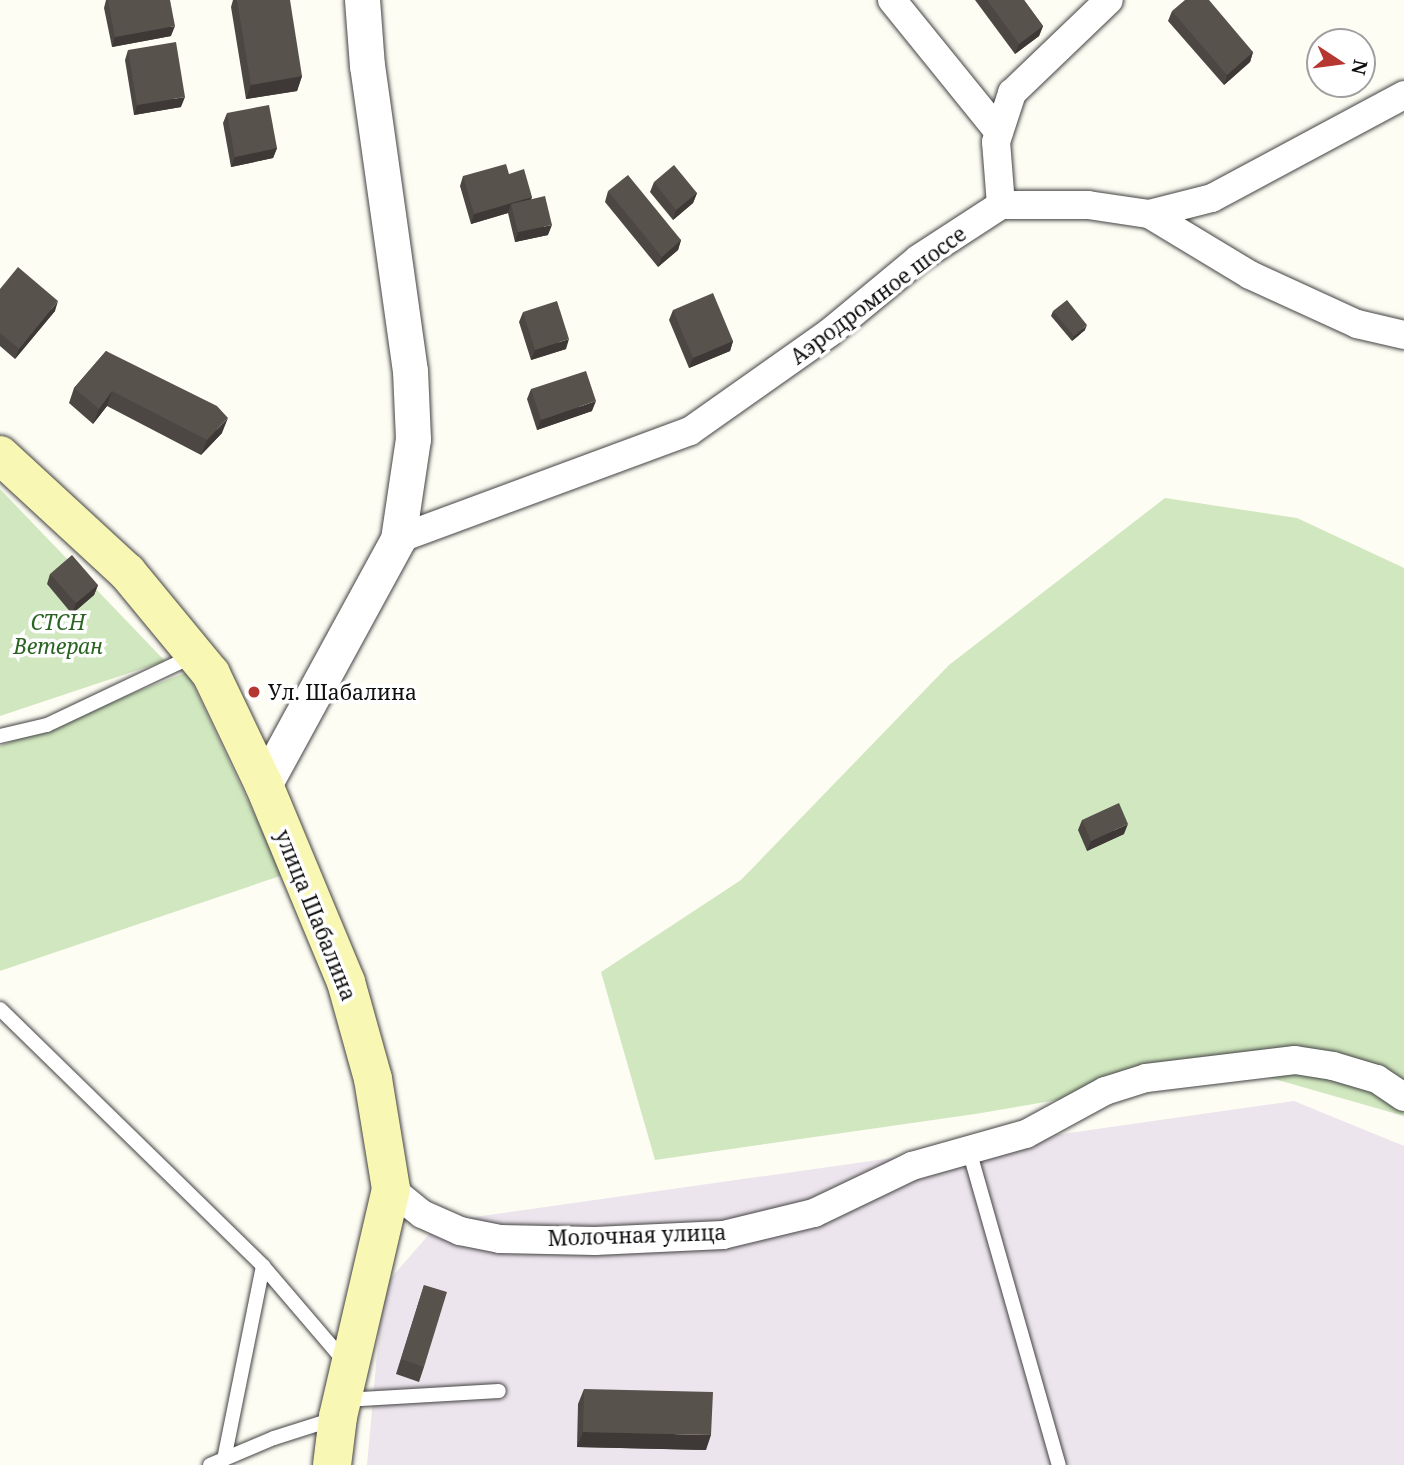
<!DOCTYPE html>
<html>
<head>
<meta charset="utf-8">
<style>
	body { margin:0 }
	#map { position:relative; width:1404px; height:1465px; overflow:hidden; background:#fefdf4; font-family:"Noto Serif",serif }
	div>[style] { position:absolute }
	.industrial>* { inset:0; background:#ede5ed }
	.green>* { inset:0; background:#d0e7bf }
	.roads { filter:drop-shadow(0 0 2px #434343) drop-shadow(0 0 2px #434343) }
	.service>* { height:14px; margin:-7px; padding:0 7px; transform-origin:7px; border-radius:7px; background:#fff }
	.minor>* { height:28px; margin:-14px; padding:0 14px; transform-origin:14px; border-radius:14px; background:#fff }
	.tertiary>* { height:35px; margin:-17.5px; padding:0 17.5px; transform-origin:17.5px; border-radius:17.5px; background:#fff }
	.secondary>* { height:38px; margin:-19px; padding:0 19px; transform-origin:19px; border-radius:19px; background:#f9f7b4 }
	.wall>* { inset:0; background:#4c4742 }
	.shaded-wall>* { inset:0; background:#3e3936 }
	.building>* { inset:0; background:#58524d }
	.dots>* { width:19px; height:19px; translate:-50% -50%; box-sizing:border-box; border:4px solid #fff; border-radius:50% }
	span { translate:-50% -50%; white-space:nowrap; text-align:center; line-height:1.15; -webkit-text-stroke:7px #fff; paint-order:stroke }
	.street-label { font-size:21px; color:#101010 }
	.park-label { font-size:21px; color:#2c6424; font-style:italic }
	.poi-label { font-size:21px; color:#101010 }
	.left { translate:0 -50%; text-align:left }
	.north { position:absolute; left:1306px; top:28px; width:70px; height:70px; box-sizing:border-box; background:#fff; border:2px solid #9f9f9f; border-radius:50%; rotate:103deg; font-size:19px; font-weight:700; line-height:28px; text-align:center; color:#101010 }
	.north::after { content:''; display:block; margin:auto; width:24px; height:32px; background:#b63631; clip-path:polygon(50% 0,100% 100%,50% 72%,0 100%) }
</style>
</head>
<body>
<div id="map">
	<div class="industrial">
		<div style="clip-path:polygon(1294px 1101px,1404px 1146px,1404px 1465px,367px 1465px,383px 1287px,440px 1222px)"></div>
	</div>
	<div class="green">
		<div style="clip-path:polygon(0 489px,165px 661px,0 716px)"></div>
		<div style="clip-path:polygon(1165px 498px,1297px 518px,1404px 568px,1404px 1116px,1239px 1069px,975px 1114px,655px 1160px,601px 972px,741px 880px,949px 665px)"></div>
		<div style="clip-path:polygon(187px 672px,283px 875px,0 971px,0 746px)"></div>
	</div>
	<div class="roads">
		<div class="service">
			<div style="left:0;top:736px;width:48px;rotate:-13.2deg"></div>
			<div style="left:47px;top:725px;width:161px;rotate:-25.3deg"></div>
			<div style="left:0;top:1009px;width:368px;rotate:44.3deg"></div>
			<div style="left:263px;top:1266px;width:197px;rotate:101.4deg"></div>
			<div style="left:969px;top:1150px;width:328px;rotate:74.1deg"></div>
			<div style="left:263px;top:1266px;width:126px;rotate:49.5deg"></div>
			<div style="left:344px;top:1400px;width:155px;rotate:-3.3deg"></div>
			<div style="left:210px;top:1465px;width:69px;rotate:-22.9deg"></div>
			<div style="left:274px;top:1438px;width:63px;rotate:-17.6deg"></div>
		</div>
		<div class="minor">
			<div style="left:892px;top:0;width:170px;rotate:51deg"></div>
			<div style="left:1001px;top:205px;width:63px;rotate:-94.5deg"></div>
			<div style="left:996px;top:142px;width:52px;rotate:-71.9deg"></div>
			<div style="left:1012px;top:93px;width:134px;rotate:-43.8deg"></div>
			<div style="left:1149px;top:214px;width:65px;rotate:-14.3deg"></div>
			<div style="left:1212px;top:198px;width:218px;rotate:-28.2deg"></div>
			<div style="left:398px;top:539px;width:311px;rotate:-20.3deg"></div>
			<div style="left:690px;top:431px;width:170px;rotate:-35.2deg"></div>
			<div style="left:829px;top:333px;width:116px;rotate:-39.7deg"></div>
			<div style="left:918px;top:259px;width:99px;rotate:-33deg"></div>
			<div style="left:1001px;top:205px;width:87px"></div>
			<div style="left:1088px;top:205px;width:62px;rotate:8.4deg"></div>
			<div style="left:1149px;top:214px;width:118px;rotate:31.1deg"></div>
			<div style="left:1250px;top:275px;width:118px;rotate:24.6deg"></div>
			<div style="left:1357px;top:324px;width:48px;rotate:13.2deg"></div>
			<div style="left:391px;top:1189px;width:40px;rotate:39deg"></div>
			<div style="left:422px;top:1214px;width:42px;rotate:24.1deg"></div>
			<div style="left:460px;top:1231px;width:41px;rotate:11.3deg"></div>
			<div style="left:500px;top:1239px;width:95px;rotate:1.2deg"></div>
			<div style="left:595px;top:1241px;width:128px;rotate:-2.7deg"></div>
			<div style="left:723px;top:1235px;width:94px;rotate:-13.6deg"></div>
			<div style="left:814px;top:1213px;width:109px;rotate:-25.6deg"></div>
			<div style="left:912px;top:1166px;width:118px;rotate:-15.7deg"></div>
			<div style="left:1026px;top:1134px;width:90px;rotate:-28.6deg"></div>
			<div style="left:1105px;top:1091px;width:43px;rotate:-17.6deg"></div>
			<div style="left:1146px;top:1078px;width:150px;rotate:-6.9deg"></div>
			<div style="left:1295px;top:1060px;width:38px;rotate:9deg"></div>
			<div style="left:1333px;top:1066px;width:46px;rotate:16.5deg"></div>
			<div style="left:1377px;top:1079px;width:32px;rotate:34deg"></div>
		</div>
		<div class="tertiary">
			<div style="left:264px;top:785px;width:280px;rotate:-61.4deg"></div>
			<div style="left:398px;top:539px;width:101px;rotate:-81.5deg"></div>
			<div style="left:413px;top:439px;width:68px;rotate:-92.5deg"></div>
			<div style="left:410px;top:371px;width:308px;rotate:-98deg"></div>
			<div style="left:367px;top:66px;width:66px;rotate:-94.3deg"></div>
		</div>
		<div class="secondary">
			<div style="left:0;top:455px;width:173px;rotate:42.7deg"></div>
			<div style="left:127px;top:572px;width:132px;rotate:50.5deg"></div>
			<div style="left:211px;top:674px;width:123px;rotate:64.5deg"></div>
			<div style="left:264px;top:785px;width:213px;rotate:67.4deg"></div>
			<div style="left:346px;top:982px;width:101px;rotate:74.4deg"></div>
			<div style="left:373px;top:1079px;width:111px;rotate:80.7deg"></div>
			<div style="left:391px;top:1189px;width:234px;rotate:103.1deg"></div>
			<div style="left:338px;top:1417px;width:48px;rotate:97.1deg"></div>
		</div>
	</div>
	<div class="wall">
		<div style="clip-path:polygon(106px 0,170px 0,171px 36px,112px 47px,104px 8px)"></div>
		<div style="clip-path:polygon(233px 0,237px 0,302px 76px,297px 91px,246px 99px,231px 7px)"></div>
		<div style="clip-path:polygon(975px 0,1024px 0,1043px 26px,1039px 36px,1015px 54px)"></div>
		<div style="clip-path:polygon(1172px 11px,1253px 52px,1250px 62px,1224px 85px,1168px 21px)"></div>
		<div style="clip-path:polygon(128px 50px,181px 107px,134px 115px,125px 60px)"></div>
		<div style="clip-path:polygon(227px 113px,277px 148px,273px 158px,231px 167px,223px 123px)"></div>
		<div style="clip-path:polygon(509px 174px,532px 197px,531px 199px,548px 235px,515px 242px,508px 213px,471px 224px,460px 186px,463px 176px)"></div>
		<div style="clip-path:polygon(654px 182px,697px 193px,693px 203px,673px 220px,650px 192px)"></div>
		<div style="clip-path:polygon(608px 191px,681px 240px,678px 250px,658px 267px,605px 202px)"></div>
		<div style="clip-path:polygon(0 289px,55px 311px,15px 359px,0 346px)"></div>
		<div style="clip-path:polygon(673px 310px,733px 341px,730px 351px,689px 368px,669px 320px)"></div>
		<div style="clip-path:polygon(1053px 311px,1085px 330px,1072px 341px,1051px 316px)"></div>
		<div style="clip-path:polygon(523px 312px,566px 349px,531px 360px,519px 322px)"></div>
		<div style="clip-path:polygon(106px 351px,222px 433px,201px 455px,107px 406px,93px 424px,69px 403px,74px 388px)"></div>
		<div style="clip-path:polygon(531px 389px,592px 411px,537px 430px,527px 399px)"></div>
		<div style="clip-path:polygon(50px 574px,98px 585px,94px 595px,72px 614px,47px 584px)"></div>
		<div style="clip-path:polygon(1082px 820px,1124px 834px,1087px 851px,1078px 830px)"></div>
		<div style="clip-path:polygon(424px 1285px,424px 1367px,419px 1382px,396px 1374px)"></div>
		<div style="clip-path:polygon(584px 1389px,706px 1450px,577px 1447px,578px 1404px)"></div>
	</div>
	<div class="shaded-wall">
		<div style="clip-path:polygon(175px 26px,171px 36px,112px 47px,115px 37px)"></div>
		<div style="clip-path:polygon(1043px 26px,1039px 36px,1015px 54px,1019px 44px)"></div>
		<div style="clip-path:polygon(1253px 52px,1250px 62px,1224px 85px,1227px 75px)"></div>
		<div style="clip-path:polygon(302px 76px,297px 91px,246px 99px,251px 85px)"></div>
		<div style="clip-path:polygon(185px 97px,181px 107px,134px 115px,137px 105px)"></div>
		<div style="clip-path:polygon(277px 148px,273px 158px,231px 167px,235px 157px)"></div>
		<div style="clip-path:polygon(697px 193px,693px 203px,673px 220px,676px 210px)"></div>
		<div style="clip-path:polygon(532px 197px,528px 207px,511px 204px,508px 213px,471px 224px,474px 214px)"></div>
		<div style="clip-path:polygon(552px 225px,548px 235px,515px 242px,518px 232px)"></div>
		<div style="clip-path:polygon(681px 240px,678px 250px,658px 267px,662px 257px)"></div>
		<div style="clip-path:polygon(58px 301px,55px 311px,15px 359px,19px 349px)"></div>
		<div style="clip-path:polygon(1087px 325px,1085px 330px,1072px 341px,1074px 336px)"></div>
		<div style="clip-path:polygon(569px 339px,566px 349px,531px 360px,535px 350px)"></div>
		<div style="clip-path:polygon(733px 341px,730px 351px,689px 368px,693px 358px)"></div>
		<div style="clip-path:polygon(112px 391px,107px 406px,93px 424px,99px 409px)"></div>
		<div style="clip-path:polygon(596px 401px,592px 411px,537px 430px,541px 420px)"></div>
		<div style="clip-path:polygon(228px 418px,222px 433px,201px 455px,207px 440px)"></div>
		<div style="clip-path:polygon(98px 585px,94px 595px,72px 614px,76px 603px)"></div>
		<div style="clip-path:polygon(1128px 824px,1124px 834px,1087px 851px,1091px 841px)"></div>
		<div style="clip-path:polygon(583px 1432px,711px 1435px,706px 1450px,577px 1447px)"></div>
	</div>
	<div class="building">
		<div style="clip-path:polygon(108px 0,170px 0,175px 26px,115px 37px)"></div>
		<div style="clip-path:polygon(237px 0,290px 0,302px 76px,251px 85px)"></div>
		<div style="clip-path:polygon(987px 0,1024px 0,1043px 26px,1019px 44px)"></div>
		<div style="clip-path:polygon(1185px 0,1209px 0,1253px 52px,1227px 75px,1172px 11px)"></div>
		<div style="clip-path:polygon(176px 42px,185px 97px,137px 105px,128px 50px)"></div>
		<div style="clip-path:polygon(269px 105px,277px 148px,235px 157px,227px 113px)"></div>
		<div style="clip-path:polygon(506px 164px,509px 174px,524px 169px,532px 197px,474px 214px,463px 176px)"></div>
		<div style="clip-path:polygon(674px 165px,697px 193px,676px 210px,654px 182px)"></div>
		<div style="clip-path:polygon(628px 175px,681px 240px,662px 257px,608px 191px)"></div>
		<div style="clip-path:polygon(545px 196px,552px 225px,518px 232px,511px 204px)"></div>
		<div style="clip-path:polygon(18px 267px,58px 301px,19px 349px,0 333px,0 289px)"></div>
		<div style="clip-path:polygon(713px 293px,733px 341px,693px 358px,673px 310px)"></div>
		<div style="clip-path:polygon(1067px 300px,1087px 325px,1074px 336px,1053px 311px)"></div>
		<div style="clip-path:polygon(557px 301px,569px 339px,535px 350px,523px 312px)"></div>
		<div style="clip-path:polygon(106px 351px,217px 406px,228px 418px,207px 440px,112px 391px,99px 409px,74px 388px)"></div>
		<div style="clip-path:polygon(586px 371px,596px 401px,541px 420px,531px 389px)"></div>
		<div style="clip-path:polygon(72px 555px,98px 585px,76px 603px,50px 574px)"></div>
		<div style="clip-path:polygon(1119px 803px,1128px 824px,1091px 841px,1082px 820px)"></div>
		<div style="clip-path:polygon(424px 1285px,447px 1292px,424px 1367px,401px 1359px)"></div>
		<div style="clip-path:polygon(584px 1389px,713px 1392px,711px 1435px,583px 1432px)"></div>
	</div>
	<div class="dots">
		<div style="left:254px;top:692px;background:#b63631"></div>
	</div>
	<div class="street-label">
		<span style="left:878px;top:295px;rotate:-37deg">Аэродромное шоссе</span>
		<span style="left:316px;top:915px;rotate:68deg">улица Шабалина</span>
		<span style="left:637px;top:1235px;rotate:-2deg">Молочная улица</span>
	</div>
	<div class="park-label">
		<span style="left:58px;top:634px">СТСН<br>Ветеран</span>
	</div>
	<div class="poi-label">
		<span class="left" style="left:268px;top:692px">Ул. Шабалина</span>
	</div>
	<div class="north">N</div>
</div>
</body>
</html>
